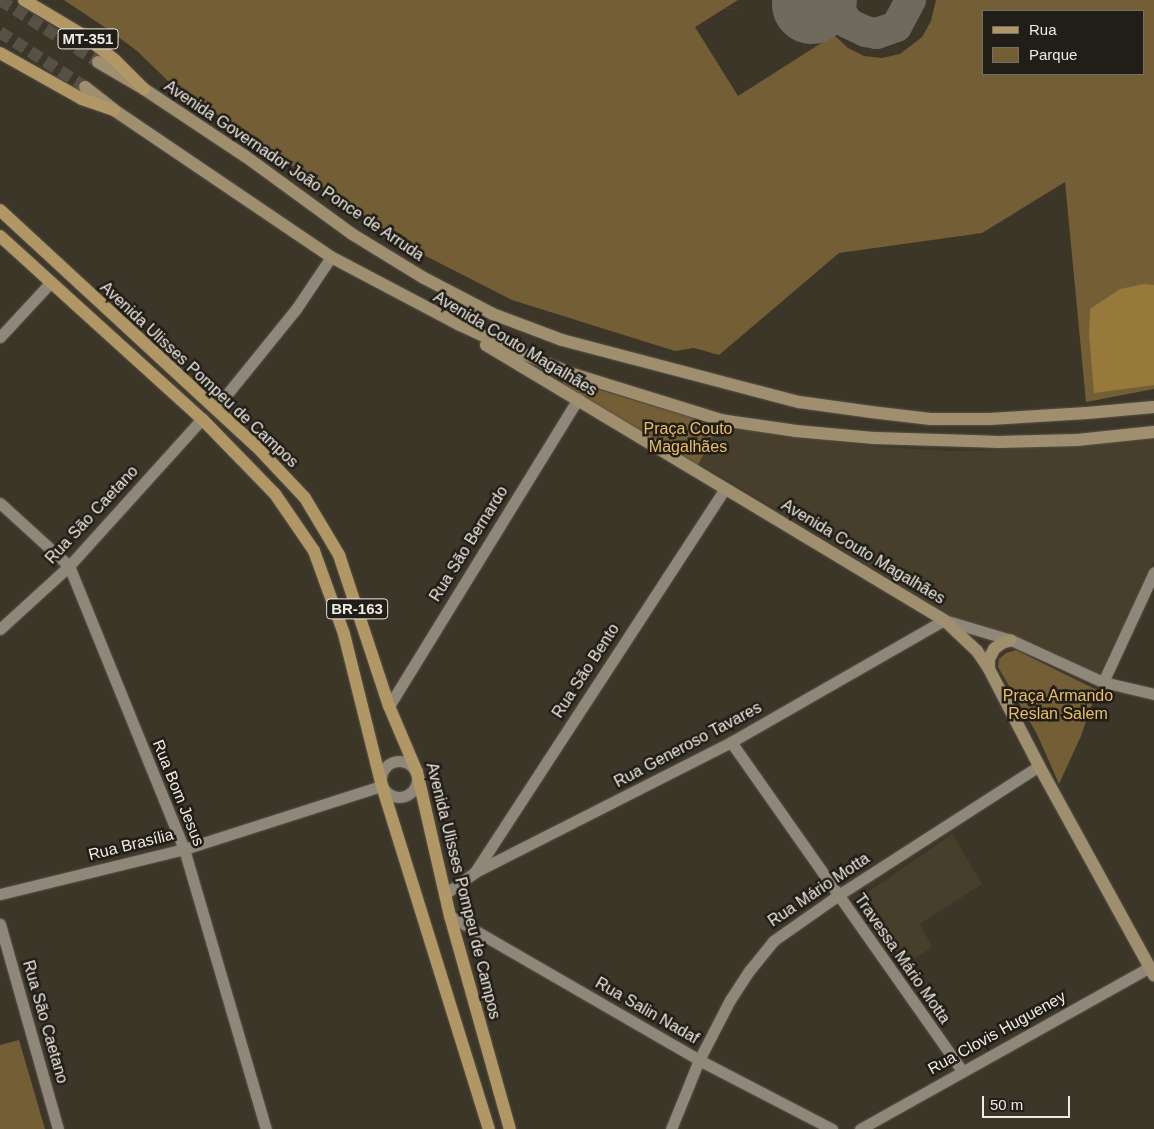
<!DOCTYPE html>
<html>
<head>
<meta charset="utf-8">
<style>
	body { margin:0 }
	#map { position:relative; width:1154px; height:1129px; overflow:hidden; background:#3c3629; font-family:Arial,sans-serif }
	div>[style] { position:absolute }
	.built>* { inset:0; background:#473e2c }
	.green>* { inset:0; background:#735e36 }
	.water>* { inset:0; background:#98793c }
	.taxiway>* { height:31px; margin:-15.5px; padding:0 15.5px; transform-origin:15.5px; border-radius:15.5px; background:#6f6a5e }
	.runway>* { height:79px; margin:-39.5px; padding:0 39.5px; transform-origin:39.5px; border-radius:39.5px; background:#6f6a5e }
	.secondary-tunnel>* { height:12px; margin-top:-6px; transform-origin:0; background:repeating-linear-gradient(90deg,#575145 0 12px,transparent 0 18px) }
	.roads { filter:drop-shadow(0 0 1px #585348) drop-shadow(0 0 1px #585348) }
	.minor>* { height:11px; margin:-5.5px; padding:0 5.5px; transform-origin:5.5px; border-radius:5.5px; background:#8f8779 }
	.minor>.ring { margin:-5.5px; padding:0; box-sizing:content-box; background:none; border:11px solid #8f8779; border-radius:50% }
	.secondary>* { height:12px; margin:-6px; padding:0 6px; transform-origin:6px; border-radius:6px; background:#a08f6f }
	.primary>* { height:12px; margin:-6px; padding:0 6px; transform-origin:6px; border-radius:6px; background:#b19765 }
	span { translate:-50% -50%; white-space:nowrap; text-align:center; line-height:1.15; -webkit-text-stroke:5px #211e18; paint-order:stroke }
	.shield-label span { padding:1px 4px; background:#211e18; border:1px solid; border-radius:4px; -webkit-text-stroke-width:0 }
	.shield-label { font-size:15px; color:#efebe3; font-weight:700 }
	.street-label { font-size:16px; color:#efebe3 }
	.park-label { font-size:16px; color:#ebbe66 }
	.legend { position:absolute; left:982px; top:10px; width:162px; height:65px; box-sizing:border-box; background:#211e18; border:1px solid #737069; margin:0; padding:6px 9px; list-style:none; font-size:15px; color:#efebe3 }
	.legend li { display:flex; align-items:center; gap:10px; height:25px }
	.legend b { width:25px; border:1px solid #737069 }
	.scale { position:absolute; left:982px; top:1096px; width:88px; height:22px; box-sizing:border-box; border:2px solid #efebe3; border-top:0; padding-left:6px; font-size:15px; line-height:18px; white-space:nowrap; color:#efebe3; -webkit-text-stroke:4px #211e18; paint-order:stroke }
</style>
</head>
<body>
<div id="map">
	<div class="built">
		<div style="clip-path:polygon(531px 362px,761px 431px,882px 447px,952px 451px,1011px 449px,1154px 437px,1154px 561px,1099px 675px,953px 617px,744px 490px,530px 365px)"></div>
		<div style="clip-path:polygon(952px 834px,982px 884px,920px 924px,932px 947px,901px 968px,854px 902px)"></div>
	</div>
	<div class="green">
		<div style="clip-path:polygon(evenodd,64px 0,738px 0,695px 27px,738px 96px,834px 35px,848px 48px,864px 56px,882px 58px,900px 54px,922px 37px,931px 21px,936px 0,1154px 0,1154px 389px,1086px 402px,1065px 182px,982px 233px,839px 253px,719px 355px,694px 348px,675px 351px,512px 300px,416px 251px,167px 80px,137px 51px,109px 30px,64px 0,983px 11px,1143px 11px,1143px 74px,983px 74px,983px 11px)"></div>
		<div style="clip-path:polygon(567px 380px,699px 420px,705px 427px,717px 429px,697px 467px,563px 384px,562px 381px)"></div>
		<div style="clip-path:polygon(1016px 650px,1097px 690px,1081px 736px,1059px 784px,1037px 734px,998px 667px,999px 659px,1006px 653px)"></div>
		<div style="clip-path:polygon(19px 1040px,45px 1129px,0 1129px,0 1045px)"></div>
	</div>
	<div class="water">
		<div style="clip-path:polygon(1144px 284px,1154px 285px,1154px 385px,1094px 393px,1089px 335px,1090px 309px,1120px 289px)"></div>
	</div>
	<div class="taxiway">
		<div style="left:832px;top:0;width:28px;rotate:55deg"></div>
		<div style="left:848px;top:23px;width:19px;rotate:25deg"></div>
		<div style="left:865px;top:31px;width:11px;rotate:10deg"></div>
		<div style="left:876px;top:33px;width:21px;rotate:-19deg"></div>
		<div style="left:896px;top:26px;width:30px;rotate:-62deg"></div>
	</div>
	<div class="runway">
		<div style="left:811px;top:4px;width:7px;rotate:-34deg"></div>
	</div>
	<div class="secondary-tunnel">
		<div style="left:0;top:0;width:116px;rotate:32.3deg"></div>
		<div style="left:0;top:32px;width:101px;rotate:32.9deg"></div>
	</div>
	<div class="roads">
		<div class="minor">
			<div style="left:0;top:337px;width:74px;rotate:-47.2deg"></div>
			<div style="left:215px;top:409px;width:129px;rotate:-51deg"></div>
			<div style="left:296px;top:309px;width:63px;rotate:-56.1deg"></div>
			<div style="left:0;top:503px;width:93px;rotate:42.4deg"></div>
			<div style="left:69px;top:566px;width:305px;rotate:67.9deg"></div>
			<div style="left:184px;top:849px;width:292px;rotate:73.7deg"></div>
			<div style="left:0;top:629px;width:93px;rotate:-42.4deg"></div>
			<div style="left:69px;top:566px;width:198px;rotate:-47.9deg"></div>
			<div style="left:1103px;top:682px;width:121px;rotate:-65.1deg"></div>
			<div style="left:389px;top:706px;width:361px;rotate:-58.4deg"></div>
			<div style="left:731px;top:742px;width:402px;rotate:54.9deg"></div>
			<div class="ring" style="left:381px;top:761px;width:25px;height:25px"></div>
			<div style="left:475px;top:872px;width:458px;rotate:-56.9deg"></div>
			<div style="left:0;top:894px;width:189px;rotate:-13.7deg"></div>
			<div style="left:184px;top:849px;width:208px;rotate:-17.7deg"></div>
			<div style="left:445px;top:894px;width:37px;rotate:-36deg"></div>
			<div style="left:475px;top:872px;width:287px;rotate:-26.9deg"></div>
			<div style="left:731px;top:742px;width:245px;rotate:-29.8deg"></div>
			<div style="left:944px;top:620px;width:70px;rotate:16.6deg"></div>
			<div style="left:1011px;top:640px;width:101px;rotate:24.5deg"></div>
			<div style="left:1103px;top:682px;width:52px;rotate:13.2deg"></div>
			<div style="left:450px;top:916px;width:288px;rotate:30deg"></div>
			<div style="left:699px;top:1060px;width:150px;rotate:27.4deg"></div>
			<div style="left:0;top:924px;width:213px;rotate:74.2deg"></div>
			<div style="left:671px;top:1129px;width:74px;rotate:-67.9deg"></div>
			<div style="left:699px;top:1060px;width:68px;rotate:-62.7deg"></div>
			<div style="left:730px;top:1000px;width:35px;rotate:-57deg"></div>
			<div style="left:749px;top:971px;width:38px;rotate:-51deg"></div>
			<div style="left:773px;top:941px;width:78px;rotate:-35.1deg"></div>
			<div style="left:837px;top:896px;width:240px;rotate:-32.8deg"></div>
			<div style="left:860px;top:1129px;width:332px;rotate:-29.2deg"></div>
		</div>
		<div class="secondary">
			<div style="left:98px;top:62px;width:53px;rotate:30.4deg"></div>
			<div style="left:144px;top:89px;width:121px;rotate:33.6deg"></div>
			<div style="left:245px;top:156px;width:132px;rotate:36.1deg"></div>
			<div style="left:352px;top:234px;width:84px;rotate:31.4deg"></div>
			<div style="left:424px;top:278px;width:78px;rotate:27.6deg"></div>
			<div style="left:493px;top:314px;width:74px;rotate:20.6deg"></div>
			<div style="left:562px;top:340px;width:245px;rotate:14.7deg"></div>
			<div style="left:799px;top:402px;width:73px;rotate:7.9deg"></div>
			<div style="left:871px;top:412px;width:60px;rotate:6.7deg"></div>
			<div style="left:931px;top:419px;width:59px"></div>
			<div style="left:990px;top:419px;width:97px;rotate:-3.5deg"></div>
			<div style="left:1087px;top:413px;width:67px;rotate:-5.1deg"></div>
			<div style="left:85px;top:87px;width:37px;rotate:38deg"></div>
			<div style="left:114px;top:110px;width:262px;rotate:34.1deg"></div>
			<div style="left:331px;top:257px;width:144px;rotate:27.8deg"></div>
			<div style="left:458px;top:324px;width:62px;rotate:24.9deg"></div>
			<div style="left:514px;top:350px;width:67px;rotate:22deg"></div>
			<div style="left:576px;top:375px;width:152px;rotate:17.2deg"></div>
			<div style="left:721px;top:420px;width:76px;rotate:8.3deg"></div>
			<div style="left:796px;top:431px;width:78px;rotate:5.1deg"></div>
			<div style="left:874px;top:438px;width:124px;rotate:1.8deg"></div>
			<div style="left:998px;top:442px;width:79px;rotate:-1.5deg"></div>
			<div style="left:1077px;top:440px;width:77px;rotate:-5.9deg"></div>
			<div style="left:486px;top:345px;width:534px;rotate:30.98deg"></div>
			<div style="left:944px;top:620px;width:45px;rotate:43.2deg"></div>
			<div style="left:977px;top:651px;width:22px;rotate:56deg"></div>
			<div style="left:989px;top:669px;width:109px;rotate:62.7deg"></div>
			<div style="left:1039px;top:766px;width:239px;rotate:61.2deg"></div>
			<div style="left:989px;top:669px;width:10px;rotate:-90deg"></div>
			<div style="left:989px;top:659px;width:11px;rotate:-63deg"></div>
			<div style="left:994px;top:649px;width:10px;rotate:-37deg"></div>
			<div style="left:1002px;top:643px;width:9px;rotate:-18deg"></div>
		</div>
		<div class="primary">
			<div style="left:24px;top:0;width:69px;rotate:30.7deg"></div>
			<div style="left:83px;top:35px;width:41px;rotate:38deg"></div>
			<div style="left:115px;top:60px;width:41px;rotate:45deg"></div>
			<div style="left:0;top:53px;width:94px;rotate:29.3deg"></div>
			<div style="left:82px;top:99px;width:34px;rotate:19deg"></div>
			<div style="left:0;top:210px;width:348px;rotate:42.7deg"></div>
			<div style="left:256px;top:446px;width:71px;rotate:46.7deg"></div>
			<div style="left:305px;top:498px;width:66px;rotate:59.2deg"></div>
			<div style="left:339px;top:555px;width:159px;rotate:71.7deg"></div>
			<div style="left:389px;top:706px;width:72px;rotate:67deg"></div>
			<div style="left:417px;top:772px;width:148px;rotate:77.1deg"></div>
			<div style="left:450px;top:916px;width:221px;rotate:74.3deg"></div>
			<div style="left:0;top:236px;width:273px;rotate:42.2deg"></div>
			<div style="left:202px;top:419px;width:105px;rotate:45.8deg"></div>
			<div style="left:275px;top:494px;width:69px;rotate:55.6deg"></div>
			<div style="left:314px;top:551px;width:88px;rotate:70.1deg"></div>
			<div style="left:344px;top:634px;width:157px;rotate:76deg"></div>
			<div style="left:382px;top:786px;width:359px;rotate:72.7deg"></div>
		</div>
	</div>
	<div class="shield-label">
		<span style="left:88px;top:39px">MT-351</span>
		<span style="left:357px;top:609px">BR-163</span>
	</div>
	<div class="street-label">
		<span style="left:294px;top:171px;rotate:34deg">Avenida Governador João Ponce de Arruda</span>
		<span style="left:515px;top:344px;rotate:31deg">Avenida Couto Magalhães</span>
		<span style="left:199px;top:375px;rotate:43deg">Avenida Ulisses Pompeu de Campos</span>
		<span style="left:92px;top:515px;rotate:-47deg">Rua São Caetano</span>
		<span style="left:469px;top:544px;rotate:-58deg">Rua São Bernardo</span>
		<span style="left:863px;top:552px;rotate:31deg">Avenida Couto Magalhães</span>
		<span style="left:586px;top:671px;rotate:-57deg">Rua São Bento</span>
		<span style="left:688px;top:745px;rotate:-28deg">Rua Generoso Tavares</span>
		<span style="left:178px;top:793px;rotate:68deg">Rua Bom Jesus</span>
		<span style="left:131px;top:845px;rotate:-14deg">Rua Brasília</span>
		<span style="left:819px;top:890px;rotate:-34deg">Rua Mário Motta</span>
		<span style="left:463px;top:891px;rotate:76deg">Avenida Ulisses Pompeu de Campos</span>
		<span style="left:902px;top:959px;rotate:55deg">Travessa Mário Motta</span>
		<span style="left:647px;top:1011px;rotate:30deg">Rua Salin Nadaf</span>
		<span style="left:45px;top:1022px;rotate:74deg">Rua São Caetano</span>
		<span style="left:997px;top:1033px;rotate:-29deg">Rua Clovis Hugueney</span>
	</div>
	<div class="park-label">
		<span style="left:688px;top:438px">Praça Couto<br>Magalhães</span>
		<span style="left:1058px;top:705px">Praça Armando<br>Reslan Salem</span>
	</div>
	<ul class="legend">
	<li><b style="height:6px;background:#b19765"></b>Rua</li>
	<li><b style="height:14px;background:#735e36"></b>Parque</li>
	</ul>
	<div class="scale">50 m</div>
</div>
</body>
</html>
